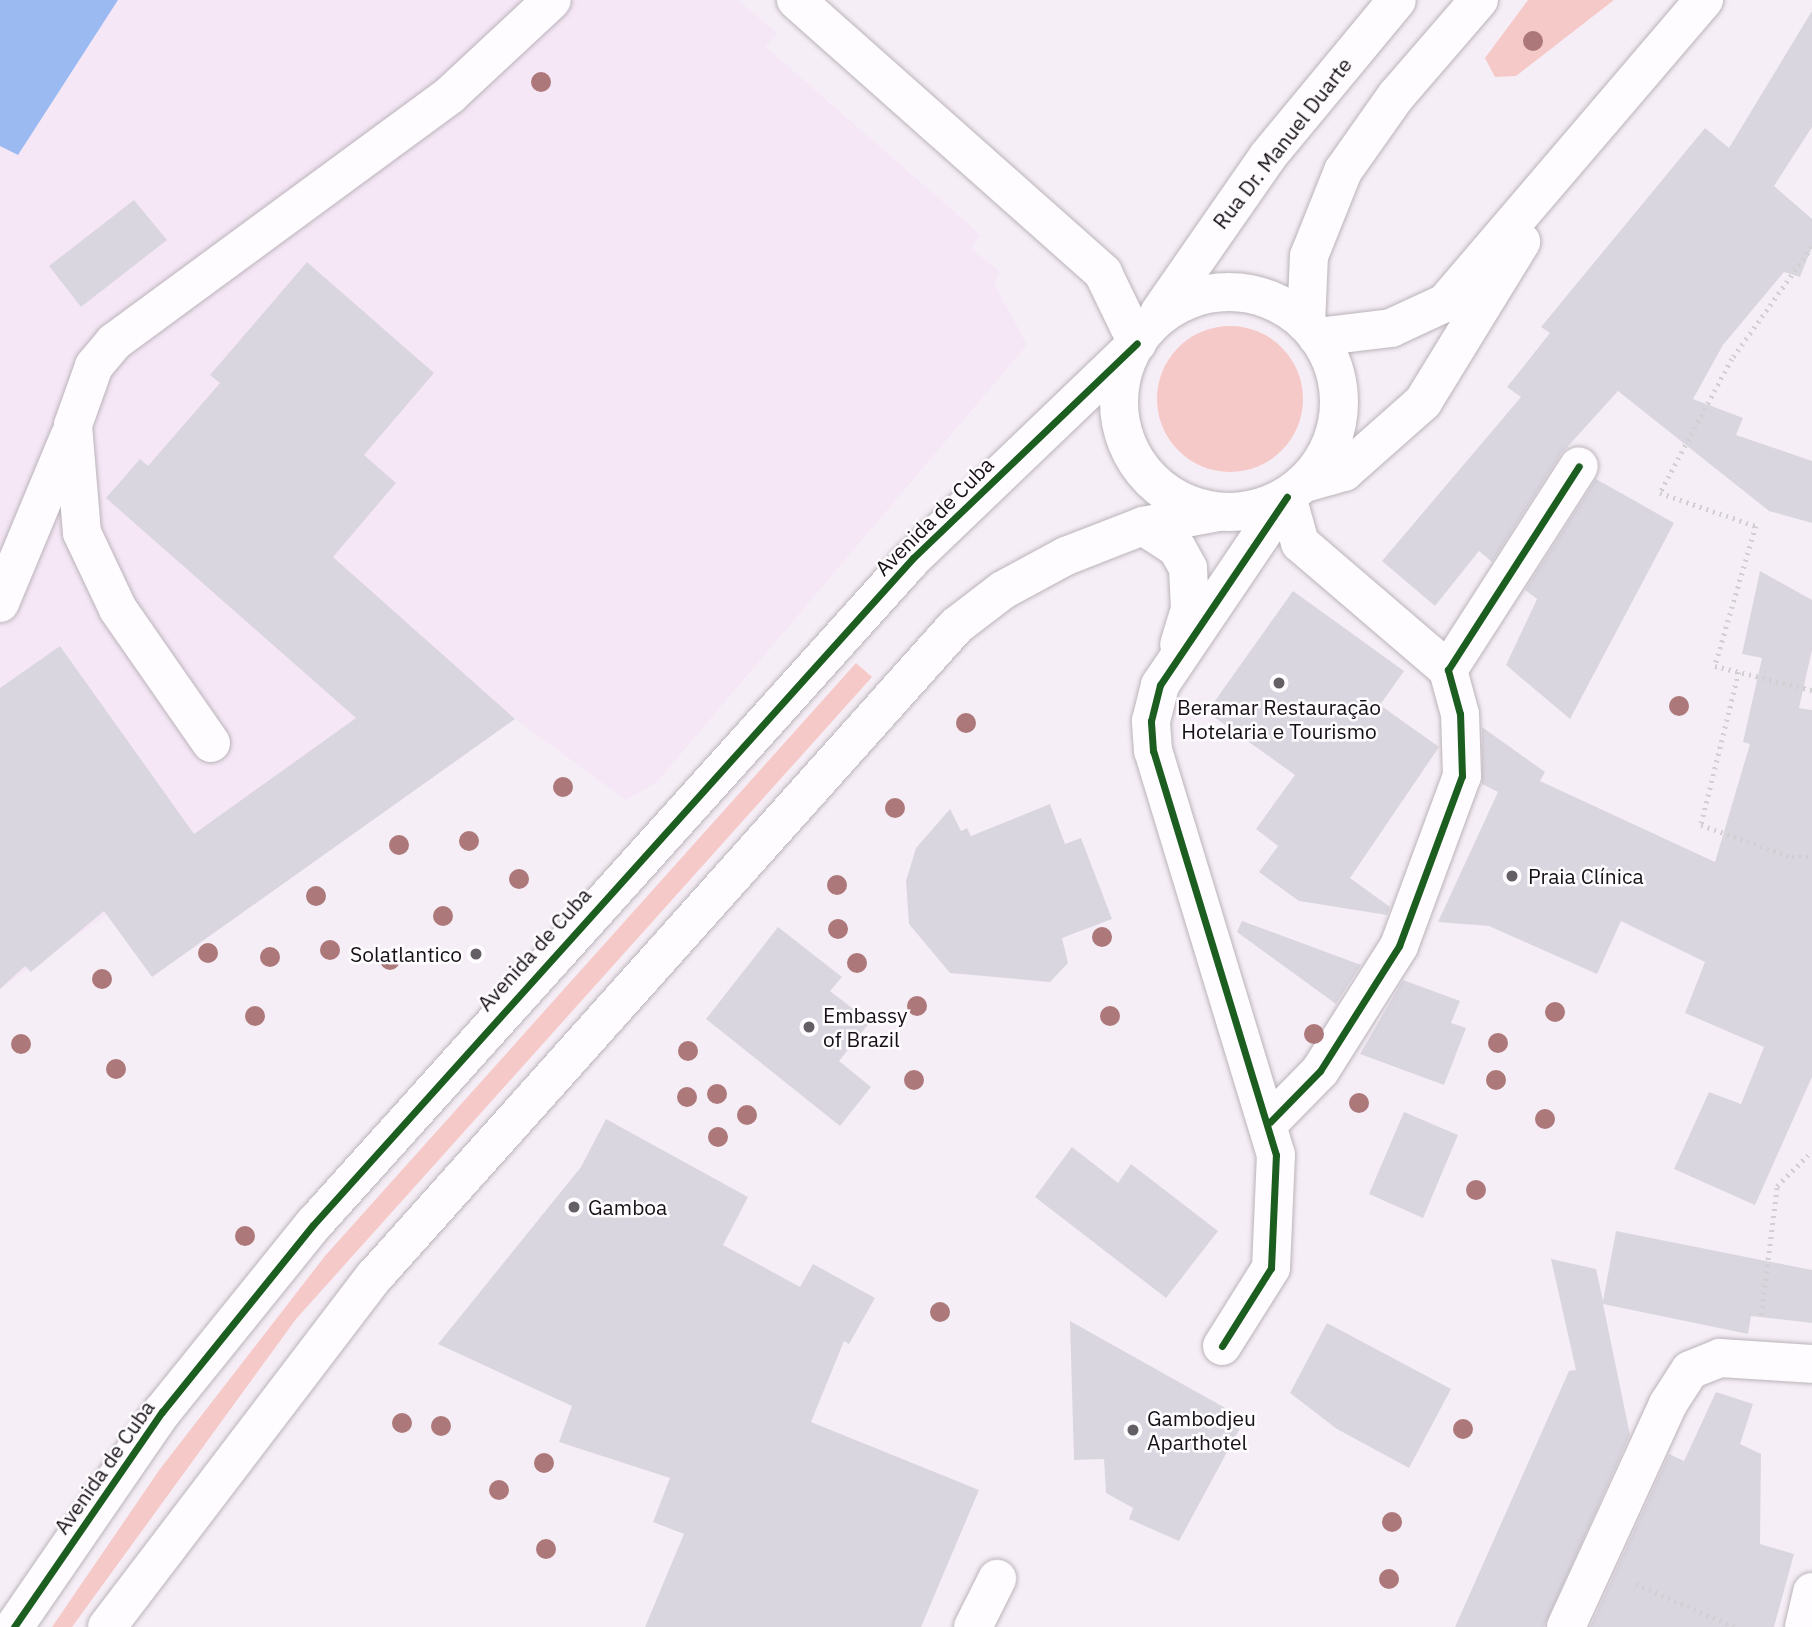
<!DOCTYPE html>
<html>
<head>
<meta charset="utf-8">
<style>
	body { margin:0 }
	#map { position:relative; width:1812px; height:1627px; overflow:hidden; background:#f6eef6; font-family:"IBM Plex Sans",sans-serif }
	div>[style] { position:absolute }
	.built>* { inset:0; background:#f6e7f7 }
	.green>* { inset:0; background:#f5c9c7 }
	.round { border-radius:50% }
	.water>* { inset:0; background:#9bbaf2 }
	.building>* { inset:0; background:#dad6e0 }
	.path>* { height:4.5px; margin-top:-2.25px; transform-origin:0; background:repeating-linear-gradient(90deg,#d2cfd2 0 2px,transparent 0 7px) }
	.roads { filter:drop-shadow(0 0 2px #bab4ba) drop-shadow(0 0 2px #bab4ba) }
	.minor>* { height:38px; margin:-19px; padding:0 19px; transform-origin:19px; border-radius:19px; background:#fefcfe }
	.minor>.ring { margin:-19px; padding:0; box-sizing:content-box; background:none; border:38px solid #fefcfe; border-radius:50% }
	.cycleway>* { height:7px; margin:-3.5px; padding:0 3.5px; transform-origin:3.5px; border-radius:3.5px; background:#1b5e20 }
	.trees>* { width:20px; height:20px; margin:-10px; border-radius:50%; background:#ac7879 }
	.dots>* { width:19px; height:19px; translate:-50% -50%; box-sizing:border-box; border:4px solid #fffcff; border-radius:50% }
	span { translate:-50% -50%; white-space:nowrap; text-align:center; line-height:1.15; -webkit-text-stroke:5px #fffcff; paint-order:stroke }
	.street-label { font-size:21px; color:#161117 }
	.poi-label { font-size:21px; color:#161117 }
	.left { translate:0 -50%; text-align:left }
	.right { translate:-100% -50%; text-align:right }
</style>
</head>
<body>
<div id="map">
	<div class="built">
		<div style="clip-path:polygon(118px 0,738px 0,777px 33px,766px 47px,981px 235px,971px 248px,1000px 272px,994px 283px,1027px 345px,657px 782px,626px 800px,515px 719px,152px 977px,107px 915px,0 989px,0 146px,19px 154px)"></div>
	</div>
	<div class="green">
		<div style="clip-path:polygon(1528px 0,1614px 0,1516px 76px,1495px 77px,1485px 58px)"></div>
		<div class="round" style="left:1157px;top:326px;width:146px;height:146px"></div>
		<div style="clip-path:polygon(856px 663px,872px 677px,296px 1319px,72px 1627px,52px 1627px,160px 1469px,325px 1256px)"></div>
	</div>
	<div class="water">
		<div style="clip-path:polygon(0 0,118px 0,18px 155px,0 146px)"></div>
	</div>
	<div class="building">
		<div style="clip-path:polygon(1812px 11px,1812px 127px,1774px 186px,1812px 219px,1812px 247px,1800px 277px,1784px 272px,1723px 345px,1693px 399px,1743px 418px,1736px 435px,1812px 461px,1812px 523px,1769px 511px,1618px 391px,1561px 454px,1492px 562px,1479px 551px,1435px 606px,1382px 561px,1521px 397px,1507px 387px,1550px 333px,1541px 327px,1705px 128px,1729px 148px)"></div>
		<div style="clip-path:polygon(134px 200px,167px 240px,81px 307px,49px 266px)"></div>
		<div style="clip-path:polygon(307px 262px,434px 373px,364px 455px,396px 483px,333px 557px,515px 719px,152px 977px,104px 911px,31px 972px,25px 966px,0 989px,0 688px,60px 646px,194px 834px,356px 718px,106px 498px,140px 459px,148px 466px,220px 383px,210px 375px)"></div>
		<div style="clip-path:polygon(1596px 479px,1674px 523px,1570px 719px,1506px 665px,1537px 599px,1525px 590px)"></div>
		<div style="clip-path:polygon(1760px 571px,1812px 600px,1812px 650px,1799px 708px,1812px 710px,1812px 1077px,1755px 1205px,1674px 1169px,1709px 1092px,1741px 1104px,1764px 1047px,1685px 1013px,1705px 962px,1621px 921px,1597px 974px,1489px 926px,1438px 922px,1498px 792px,1482px 784px,1482px 727px,1545px 772px,1540px 781px,1715px 862px,1750px 744px,1743px 742px,1762px 658px,1742px 654px)"></div>
		<div style="clip-path:polygon(1293px 591px,1404px 671px,1380px 705px,1439px 747px,1350px 878px,1390px 907px,1387px 915px,1299px 901px,1259px 872px,1278px 846px,1256px 829px,1295px 775px,1207px 712px)"></div>
		<div style="clip-path:polygon(1050px 804px,1065px 844px,1081px 838px,1112px 919px,1062px 938px,1068px 963px,1050px 982px,950px 973px,909px 924px,906px 881px,916px 848px,950px 809px,961px 831px,967px 828px,971px 836px)"></div>
		<div style="clip-path:polygon(1242px 921px,1361px 965px,1336px 1004px,1237px 932px)"></div>
		<div style="clip-path:polygon(778px 927px,842px 977px,830px 991px,870px 1022px,839px 1061px,871px 1087px,840px 1126px,706px 1019px)"></div>
		<div style="clip-path:polygon(1403px 980px,1460px 1001px,1451px 1023px,1466px 1028px,1444px 1085px,1360px 1054px)"></div>
		<div style="clip-path:polygon(1404px 1112px,1458px 1135px,1423px 1218px,1369px 1194px)"></div>
		<div style="clip-path:polygon(606px 1119px,748px 1197px,723px 1245px,800px 1287px,813px 1264px,875px 1298px,849px 1344px,844px 1341px,811px 1422px,979px 1490px,921px 1627px,645px 1627px,684px 1534px,653px 1522px,670px 1478px,559px 1442px,572px 1406px,438px 1344px,581px 1167px)"></div>
		<div style="clip-path:polygon(1072px 1147px,1118px 1183px,1131px 1164px,1218px 1231px,1166px 1298px,1035px 1197px)"></div>
		<div style="clip-path:polygon(1616px 1231px,1812px 1270px,1812px 1323px,1751px 1316px,1748px 1334px,1603px 1304px,1630px 1435px,1544px 1627px,1455px 1627px,1569px 1371px,1576px 1370px,1551px 1259px,1596px 1269px,1603px 1301px)"></div>
		<div style="clip-path:polygon(1070px 1321px,1245px 1419px,1179px 1541px,1129px 1519px,1133px 1508px,1106px 1493px,1104px 1459px,1074px 1460px)"></div>
		<div style="clip-path:polygon(1327px 1323px,1451px 1389px,1409px 1468px,1337px 1429px,1290px 1393px)"></div>
		<div style="clip-path:polygon(1716px 1392px,1753px 1404px,1740px 1444px,1761px 1454px,1760px 1544px,1794px 1554px,1774px 1627px,1590px 1627px,1669px 1454px,1684px 1461px)"></div>
	</div>
	<div class="path">
		<div style="left:1812px;top:247px;width:138px;rotate:125.5deg"></div>
		<div style="left:1732px;top:359px;width:152px;rotate:118.2deg"></div>
		<div style="left:1660px;top:493px;width:102px;rotate:19deg"></div>
		<div style="left:1756px;top:526px;width:146px;rotate:106.3deg"></div>
		<div style="left:1715px;top:666px;width:100px;rotate:13.9deg"></div>
		<div style="left:1739px;top:672px;width:158px;rotate:103.9deg"></div>
		<div style="left:1701px;top:825px;width:96px;rotate:19.4deg"></div>
		<div style="left:1792px;top:857px;width:20px"></div>
		<div style="left:1761px;top:1315px;width:130px;rotate:-82.9deg"></div>
		<div style="left:1777px;top:1186px;width:49px;rotate:-45deg"></div>
		<div style="left:1636px;top:1584px;width:108px;rotate:23.5deg"></div>
	</div>
	<div class="roads">
		<div class="minor">
			<div style="left:796px;top:0;width:411px;rotate:41.6deg"></div>
			<div style="left:1103px;top:273px;width:78px;rotate:64.1deg"></div>
			<div class="ring" style="left:1119px;top:292px;width:182px;height:182px"></div>
			<div style="left:1159px;top:313px;width:191px;rotate:-55.2deg"></div>
			<div style="left:1268px;top:156px;width:202px;rotate:-50.4deg"></div>
			<div style="left:1306px;top:324px;width:68px;rotate:-87.5deg"></div>
			<div style="left:1309px;top:256px;width:92px;rotate:-68.2deg"></div>
			<div style="left:1343px;top:171px;width:92px;rotate:-54.8deg"></div>
			<div style="left:1396px;top:96px;width:127px;rotate:-49.2deg"></div>
			<div style="left:1317px;top:337px;width:75px;rotate:-6.9deg"></div>
			<div style="left:1391px;top:328px;width:60px;rotate:-24.8deg"></div>
			<div style="left:1445px;top:303px;width:399px;rotate:-49.5deg"></div>
			<div style="left:1305px;top:483px;width:41px;rotate:-15.8deg"></div>
			<div style="left:1344px;top:472px;width:106px;rotate:-41.5deg"></div>
			<div style="left:1423px;top:402px;width:188px;rotate:-58.5deg"></div>
			<div style="left:1287px;top:497px;width:48px;rotate:74.2deg"></div>
			<div style="left:1300px;top:543px;width:195px;rotate:40.6deg"></div>
			<div style="left:1143px;top:526px;width:40px;rotate:32.9deg"></div>
			<div style="left:1177px;top:548px;width:23px;rotate:61deg"></div>
			<div style="left:1188px;top:568px;width:41px;rotate:87.2deg"></div>
			<div style="left:1190px;top:609px;width:37px;rotate:107deg"></div>
			<div style="left:0;top:603px;width:180px;rotate:-67.4deg"></div>
			<div style="left:211px;top:743px;width:163px;rotate:-124.8deg"></div>
			<div style="left:118px;top:609px;width:84px;rotate:-115.3deg"></div>
			<div style="left:82px;top:533px;width:108px;rotate:-94.8deg"></div>
			<div style="left:73px;top:425px;width:63px;rotate:-70.4deg"></div>
			<div style="left:94px;top:366px;width:31px;rotate:-50deg"></div>
			<div style="left:114px;top:342px;width:417px;rotate:-36.3deg"></div>
			<div style="left:450px;top:95px;width:139px;rotate:-43deg"></div>
			<div style="left:1270px;top:1122px;width:71px;rotate:-45.6deg"></div>
			<div style="left:1320px;top:1071px;width:148px;rotate:-57.7deg"></div>
			<div style="left:1399px;top:946px;width:181px;rotate:-69.7deg"></div>
			<div style="left:1462px;top:776px;width:62px;rotate:-91.8deg"></div>
			<div style="left:1460px;top:714px;width:46px;rotate:-105.3deg"></div>
			<div style="left:1448px;top:670px;width:242px;rotate:-57.3deg"></div>
			<div style="left:1222px;top:1346px;width:92px;rotate:-57.9deg"></div>
			<div style="left:1271px;top:1268px;width:113px;rotate:-87.5deg"></div>
			<div style="left:1276px;top:1155px;width:422px;rotate:-106.9deg"></div>
			<div style="left:1153px;top:751px;width:30px;rotate:-94deg"></div>
			<div style="left:1151px;top:721px;width:37px;rotate:-76deg"></div>
			<div style="left:1160px;top:685px;width:227px;rotate:-56deg"></div>
			<div style="left:14px;top:1627px;width:261px;rotate:-55.5deg"></div>
			<div style="left:162px;top:1412px;width:240px;rotate:-51.1deg"></div>
			<div style="left:313px;top:1225px;width:897px;rotate:-48.03deg"></div>
			<div style="left:913px;top:558px;width:310px;rotate:-43.8deg"></div>
			<div style="left:107px;top:1627px;width:440px;rotate:-52.7deg"></div>
			<div style="left:374px;top:1277px;width:873px;rotate:-48.2deg"></div>
			<div style="left:956px;top:626px;width:59px;rotate:-37.5deg"></div>
			<div style="left:1003px;top:590px;width:72px;rotate:-28.4deg"></div>
			<div style="left:1066px;top:556px;width:83px;rotate:-21.3deg"></div>
			<div style="left:1143px;top:526px;width:76px;rotate:-10.6deg"></div>
			<div style="left:973px;top:1627px;width:54px;rotate:-63.4deg"></div>
			<div style="left:1566px;top:1627px;width:245px;rotate:-65.4deg"></div>
			<div style="left:1668px;top:1404px;width:40px;rotate:-57.1deg"></div>
			<div style="left:1690px;top:1370px;width:32px;rotate:-22deg"></div>
			<div style="left:1720px;top:1358px;width:92px;rotate:3.7deg"></div>
			<div style="left:1804px;top:1627px;width:36px;rotate:-77deg"></div>
		</div>
	</div>
	<div class="cycleway">
		<div style="left:1270px;top:1122px;width:71px;rotate:-45.6deg"></div>
		<div style="left:1320px;top:1071px;width:148px;rotate:-57.7deg"></div>
		<div style="left:1399px;top:946px;width:181px;rotate:-69.7deg"></div>
		<div style="left:1462px;top:776px;width:62px;rotate:-91.8deg"></div>
		<div style="left:1460px;top:714px;width:46px;rotate:-105.3deg"></div>
		<div style="left:1448px;top:670px;width:242px;rotate:-57.3deg"></div>
		<div style="left:1222px;top:1346px;width:92px;rotate:-57.9deg"></div>
		<div style="left:1271px;top:1268px;width:113px;rotate:-87.5deg"></div>
		<div style="left:1276px;top:1155px;width:422px;rotate:-106.9deg"></div>
		<div style="left:1153px;top:751px;width:30px;rotate:-94deg"></div>
		<div style="left:1151px;top:721px;width:37px;rotate:-76deg"></div>
		<div style="left:1160px;top:685px;width:227px;rotate:-56deg"></div>
		<div style="left:14px;top:1627px;width:261px;rotate:-55.5deg"></div>
		<div style="left:162px;top:1412px;width:240px;rotate:-51.1deg"></div>
		<div style="left:313px;top:1225px;width:897px;rotate:-48.03deg"></div>
		<div style="left:913px;top:558px;width:310px;rotate:-43.8deg"></div>
	</div>
	<div class="trees">
		<div style="left:1533px;top:41px"></div>
		<div style="left:541px;top:82px"></div>
		<div style="left:1679px;top:706px"></div>
		<div style="left:966px;top:723px"></div>
		<div style="left:563px;top:787px"></div>
		<div style="left:895px;top:808px"></div>
		<div style="left:469px;top:841px"></div>
		<div style="left:399px;top:845px"></div>
		<div style="left:519px;top:879px"></div>
		<div style="left:837px;top:885px"></div>
		<div style="left:316px;top:896px"></div>
		<div style="left:443px;top:916px"></div>
		<div style="left:838px;top:929px"></div>
		<div style="left:1102px;top:937px"></div>
		<div style="left:330px;top:950px"></div>
		<div style="left:208px;top:953px"></div>
		<div style="left:270px;top:957px"></div>
		<div style="left:390px;top:960px"></div>
		<div style="left:857px;top:963px"></div>
		<div style="left:102px;top:979px"></div>
		<div style="left:917px;top:1006px"></div>
		<div style="left:1555px;top:1012px"></div>
		<div style="left:255px;top:1016px"></div>
		<div style="left:1110px;top:1016px"></div>
		<div style="left:1314px;top:1034px"></div>
		<div style="left:1498px;top:1043px"></div>
		<div style="left:21px;top:1044px"></div>
		<div style="left:688px;top:1051px"></div>
		<div style="left:116px;top:1069px"></div>
		<div style="left:914px;top:1080px"></div>
		<div style="left:1496px;top:1080px"></div>
		<div style="left:717px;top:1094px"></div>
		<div style="left:687px;top:1097px"></div>
		<div style="left:1359px;top:1103px"></div>
		<div style="left:747px;top:1115px"></div>
		<div style="left:1545px;top:1119px"></div>
		<div style="left:718px;top:1137px"></div>
		<div style="left:1476px;top:1190px"></div>
		<div style="left:245px;top:1236px"></div>
		<div style="left:940px;top:1312px"></div>
		<div style="left:402px;top:1423px"></div>
		<div style="left:441px;top:1426px"></div>
		<div style="left:1463px;top:1429px"></div>
		<div style="left:544px;top:1463px"></div>
		<div style="left:499px;top:1490px"></div>
		<div style="left:1392px;top:1522px"></div>
		<div style="left:546px;top:1549px"></div>
		<div style="left:1389px;top:1579px"></div>
	</div>
	<div class="dots">
		<div style="left:1279px;top:683px;background:#645e65"></div>
		<div style="left:1512px;top:876px;background:#645e65"></div>
		<div style="left:476px;top:954px;background:#645e65"></div>
		<div style="left:809px;top:1027px;background:#645e65"></div>
		<div style="left:574px;top:1207px;background:#645e65"></div>
		<div style="left:1133px;top:1430px;background:#645e65"></div>
	</div>
	<div class="street-label">
		<span style="left:1282px;top:143px;rotate:-52deg">Rua Dr. Manuel Duarte</span>
		<span style="left:934px;top:516px;rotate:-45deg">Avenida de Cuba</span>
		<span style="left:534px;top:949px;rotate:-48deg">Avenida de Cuba</span>
		<span style="left:104px;top:1467px;rotate:-55deg">Avenida de Cuba</span>
	</div>
	<div class="poi-label">
		<span style="left:1279px;top:719px">Beramar Restauração<br>Hotelaria e Tourismo</span>
		<span class="left" style="left:1528px;top:876px">Praia Clínica</span>
		<span class="right" style="left:462px;top:954px">Solatlantico</span>
		<span class="left" style="left:823px;top:1027px">Embassy<br>of Brazil</span>
		<span class="left" style="left:588px;top:1207px">Gamboa</span>
		<span class="left" style="left:1147px;top:1430px">Gambodjeu<br>Aparthotel</span>
	</div>
</div>
</body>
</html>
